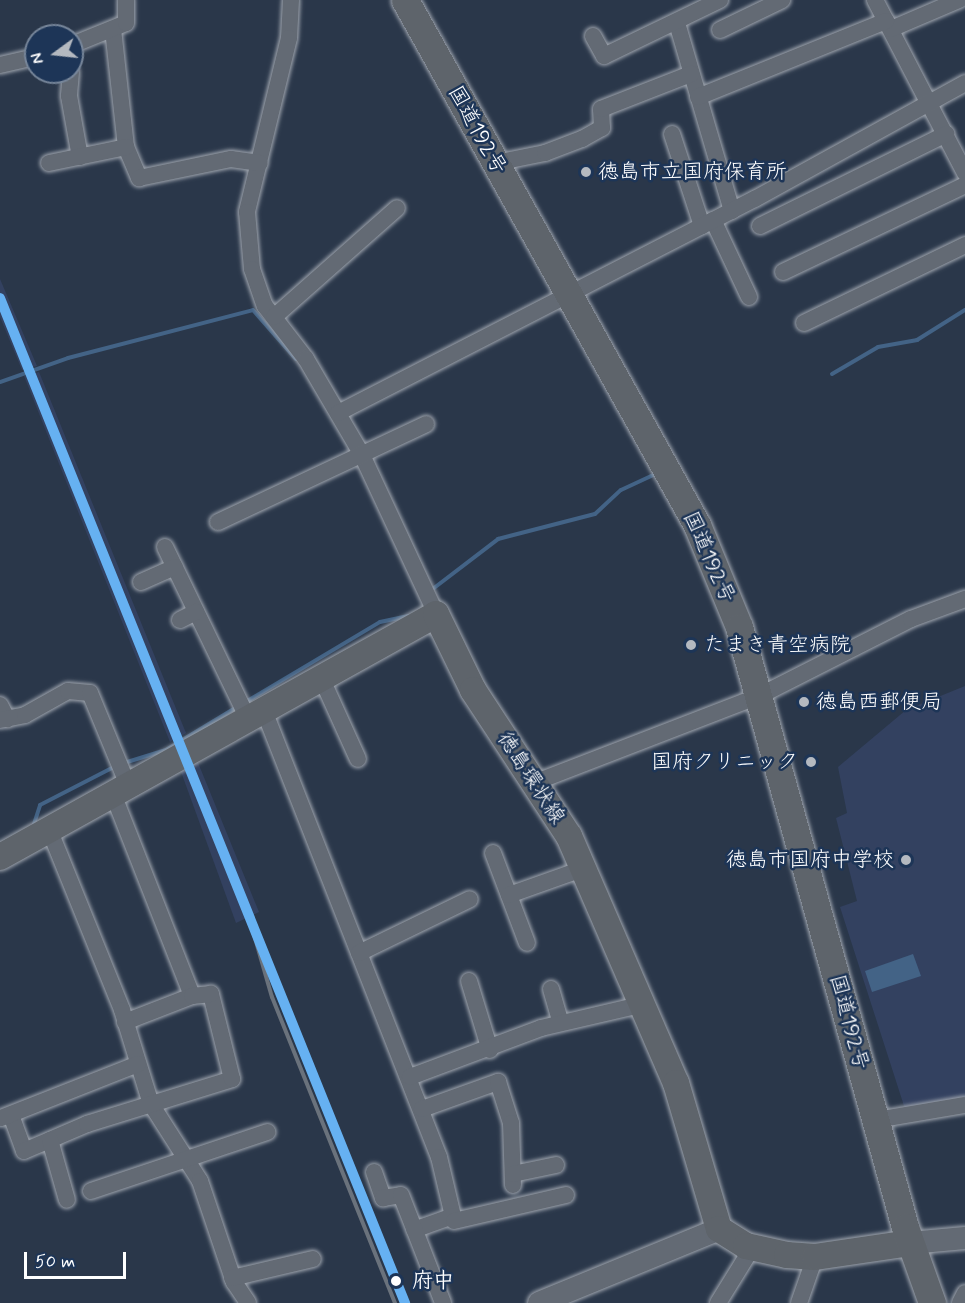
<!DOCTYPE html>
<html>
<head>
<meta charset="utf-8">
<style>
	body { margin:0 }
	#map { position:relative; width:965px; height:1303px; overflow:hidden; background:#2a374a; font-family:Mynerve,"Klee One",sans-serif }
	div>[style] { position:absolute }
	.built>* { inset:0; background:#334160 }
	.water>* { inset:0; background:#436386 }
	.stream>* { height:4px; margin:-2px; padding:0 2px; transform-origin:2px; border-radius:2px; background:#436386 }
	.roads { filter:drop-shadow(0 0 2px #9fa5ae) drop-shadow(0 0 2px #9fa5ae) }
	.minor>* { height:16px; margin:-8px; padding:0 8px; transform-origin:8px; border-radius:8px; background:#636a74 }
	.secondary>* { height:22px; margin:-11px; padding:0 11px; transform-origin:11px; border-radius:11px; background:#636a74 }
	.primary>* { height:26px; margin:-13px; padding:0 13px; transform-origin:13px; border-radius:13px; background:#5e646b }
	.trunk>* { height:27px; margin:-13.5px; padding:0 13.5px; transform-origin:13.5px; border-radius:13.5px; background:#5e646b }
	.rail>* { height:4px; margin:-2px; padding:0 2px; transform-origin:2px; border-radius:2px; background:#6a727c }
	.rail-1>* { height:10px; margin:-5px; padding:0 5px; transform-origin:5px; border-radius:5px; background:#66b1f2 }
	.dots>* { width:16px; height:16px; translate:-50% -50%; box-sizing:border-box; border:3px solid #1d3557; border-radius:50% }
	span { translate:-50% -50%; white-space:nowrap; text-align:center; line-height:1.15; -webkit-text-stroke:5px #1d3557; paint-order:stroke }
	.street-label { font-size:21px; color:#fff }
	.poi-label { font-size:21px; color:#fff }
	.left { translate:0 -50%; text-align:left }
	.right { translate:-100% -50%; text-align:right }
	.stop-label { font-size:21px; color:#fff; font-weight:700 }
	.north { position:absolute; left:24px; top:24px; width:60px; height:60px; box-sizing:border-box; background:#1d3557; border:2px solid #77869a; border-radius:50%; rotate:255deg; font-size:16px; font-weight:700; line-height:24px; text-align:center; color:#fff }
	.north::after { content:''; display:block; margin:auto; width:21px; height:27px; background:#b4b9c0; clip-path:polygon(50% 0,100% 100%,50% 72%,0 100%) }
	.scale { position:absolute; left:24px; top:1252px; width:102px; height:27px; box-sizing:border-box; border:3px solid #fff; border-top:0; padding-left:8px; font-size:18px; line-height:21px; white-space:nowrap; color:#fff; -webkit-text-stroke:4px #1d3557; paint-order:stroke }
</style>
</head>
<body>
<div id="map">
	<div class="built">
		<div style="clip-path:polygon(0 279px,37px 366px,22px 370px,0 317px)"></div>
		<div style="clip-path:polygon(39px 372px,186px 733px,170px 742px,24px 376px)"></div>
		<div style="clip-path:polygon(965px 686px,965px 1097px,905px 1109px,840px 907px,857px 901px,836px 818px,847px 813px,838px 767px,906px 710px)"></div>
		<div style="clip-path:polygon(190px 743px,259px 912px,236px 923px,176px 758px)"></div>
	</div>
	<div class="water">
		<div style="clip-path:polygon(913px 954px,921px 976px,872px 992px,865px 971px)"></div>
	</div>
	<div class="stream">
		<div style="left:832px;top:374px;width:53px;rotate:-30.4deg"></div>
		<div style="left:878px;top:347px;width:40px;rotate:-10deg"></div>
		<div style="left:917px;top:340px;width:57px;rotate:-32deg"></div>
		<div style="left:0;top:382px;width:72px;rotate:-19.4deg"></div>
		<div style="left:68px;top:358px;width:191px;rotate:-14.5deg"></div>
		<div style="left:253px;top:310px;width:65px;rotate:48.7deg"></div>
		<div style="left:434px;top:588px;width:81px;rotate:-37.4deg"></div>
		<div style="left:498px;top:539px;width:100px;rotate:-14.5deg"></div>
		<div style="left:595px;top:514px;width:35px;rotate:-43deg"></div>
		<div style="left:621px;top:490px;width:38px;rotate:-25deg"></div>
		<div style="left:244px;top:703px;width:158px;rotate:-30.8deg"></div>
		<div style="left:380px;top:622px;width:29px;rotate:-12deg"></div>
		<div style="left:124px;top:763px;width:44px;rotate:-17.2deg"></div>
		<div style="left:166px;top:750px;width:83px;rotate:-31.2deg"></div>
		<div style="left:33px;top:827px;width:23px;rotate:-72deg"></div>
		<div style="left:40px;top:805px;width:83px;rotate:-27.2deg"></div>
	</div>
	<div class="roads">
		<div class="minor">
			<div style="left:291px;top:0;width:38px;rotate:93deg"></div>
			<div style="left:289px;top:38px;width:179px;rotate:103.6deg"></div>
			<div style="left:247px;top:212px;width:57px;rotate:85deg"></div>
			<div style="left:252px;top:269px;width:39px;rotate:71deg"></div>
			<div style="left:265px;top:306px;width:67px;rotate:52.3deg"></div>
			<div style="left:306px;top:359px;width:111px;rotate:59.7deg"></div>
			<div style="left:362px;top:455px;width:175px;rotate:65deg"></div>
			<div style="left:875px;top:0;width:195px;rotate:62.5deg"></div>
			<div style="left:677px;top:23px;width:196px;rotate:73.7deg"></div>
			<div style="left:113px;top:29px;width:119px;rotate:83.7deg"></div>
			<div style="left:126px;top:147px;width:34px;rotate:67deg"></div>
			<div style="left:139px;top:178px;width:94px;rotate:-11.7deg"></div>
			<div style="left:231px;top:159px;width:29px;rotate:8deg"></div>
			<div style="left:891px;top:29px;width:74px;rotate:-23.1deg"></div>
			<div style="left:720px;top:30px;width:69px;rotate:-25.8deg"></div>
			<div style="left:593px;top:36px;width:23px;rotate:61deg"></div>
			<div style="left:604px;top:56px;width:129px;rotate:-25.8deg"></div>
			<div style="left:72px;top:45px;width:58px;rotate:-22.2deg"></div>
			<div style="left:126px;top:23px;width:23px;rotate:-90deg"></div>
			<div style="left:0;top:65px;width:37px;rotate:-13deg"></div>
			<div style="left:71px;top:72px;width:24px;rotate:95deg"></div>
			<div style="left:69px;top:96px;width:62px;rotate:79.8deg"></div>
			<div style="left:698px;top:97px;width:203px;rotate:-22deg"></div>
			<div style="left:672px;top:134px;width:97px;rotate:71.9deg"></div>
			<div style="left:49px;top:163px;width:79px;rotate:-11.7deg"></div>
			<div style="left:495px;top:163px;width:51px;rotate:-11.3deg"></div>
			<div style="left:545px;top:153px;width:40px;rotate:-21deg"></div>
			<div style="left:582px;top:139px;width:23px;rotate:-29deg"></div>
			<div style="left:602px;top:128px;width:19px;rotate:-93deg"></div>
			<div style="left:601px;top:109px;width:97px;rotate:-21.3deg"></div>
			<div style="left:713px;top:220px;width:85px;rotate:64.9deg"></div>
			<div style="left:760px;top:226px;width:208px;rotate:-26.3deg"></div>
			<div style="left:783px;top:272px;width:202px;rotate:-25.5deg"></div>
			<div style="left:274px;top:317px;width:164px;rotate:-41.5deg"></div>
			<div style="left:804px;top:323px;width:179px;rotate:-25.8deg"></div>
			<div style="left:338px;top:413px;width:469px;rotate:-27.2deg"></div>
			<div style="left:755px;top:199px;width:240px;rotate:-28.9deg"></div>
			<div style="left:218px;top:522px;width:230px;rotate:-25.2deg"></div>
			<div style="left:165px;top:547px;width:189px;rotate:64.2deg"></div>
			<div style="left:141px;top:582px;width:37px;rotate:-24deg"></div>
			<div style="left:180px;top:620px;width:18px;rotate:-27deg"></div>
			<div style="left:320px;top:675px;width:92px;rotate:65.7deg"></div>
			<div style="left:0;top:705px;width:16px;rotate:63deg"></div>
			<div style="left:263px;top:708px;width:482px;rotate:68.6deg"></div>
			<div style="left:439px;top:1157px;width:61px;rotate:76.7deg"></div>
			<div style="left:453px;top:1216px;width:41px;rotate:160.3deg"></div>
			<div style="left:0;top:720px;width:25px;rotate:-11deg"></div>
			<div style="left:25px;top:715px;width:49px;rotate:-29.2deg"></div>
			<div style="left:68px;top:691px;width:22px;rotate:5deg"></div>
			<div style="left:90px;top:693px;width:100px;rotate:67.6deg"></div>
			<div style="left:536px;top:782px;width:241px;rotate:-21.1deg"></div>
			<div style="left:761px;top:695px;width:168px;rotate:-26.9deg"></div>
			<div style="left:911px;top:619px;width:58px;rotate:-20.3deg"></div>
			<div style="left:113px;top:794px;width:217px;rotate:68.6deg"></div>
			<div style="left:192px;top:996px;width:72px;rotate:158.8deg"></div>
			<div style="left:49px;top:829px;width:195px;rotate:68deg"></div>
			<div style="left:122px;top:1010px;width:98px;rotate:72.9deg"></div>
			<div style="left:151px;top:1104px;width:91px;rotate:57.5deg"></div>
			<div style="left:200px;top:1181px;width:107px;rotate:71.4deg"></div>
			<div style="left:234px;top:1282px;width:25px;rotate:56deg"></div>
			<div style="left:493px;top:853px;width:96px;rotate:69.3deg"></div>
			<div style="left:509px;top:895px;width:77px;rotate:-19.6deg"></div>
			<div style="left:359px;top:953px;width:123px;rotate:-25.9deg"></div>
			<div style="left:469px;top:981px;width:72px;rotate:73.1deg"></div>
			<div style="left:551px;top:989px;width:35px;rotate:74deg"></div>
			<div style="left:410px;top:1077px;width:140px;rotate:-20.5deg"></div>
			<div style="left:541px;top:1028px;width:102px;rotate:-13.1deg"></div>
			<div style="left:422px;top:1109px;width:81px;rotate:-19.6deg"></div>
			<div style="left:498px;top:1082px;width:43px;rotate:72.4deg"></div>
			<div style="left:511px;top:1123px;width:62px;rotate:88.2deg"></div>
			<div style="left:11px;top:1115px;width:38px;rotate:70deg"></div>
			<div style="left:24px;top:1151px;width:69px;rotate:-23.2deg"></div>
			<div style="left:87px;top:1124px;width:152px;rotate:-17.2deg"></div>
			<div style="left:232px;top:1079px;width:88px;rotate:-103.9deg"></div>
			<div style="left:211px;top:994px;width:19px;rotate:174deg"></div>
			<div style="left:1px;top:1118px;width:147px;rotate:-21.5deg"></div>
			<div style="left:876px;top:1120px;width:90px;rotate:-9.6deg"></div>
			<div style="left:50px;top:1140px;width:62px;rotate:74.2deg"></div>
			<div style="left:374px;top:1172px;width:28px;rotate:71deg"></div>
			<div style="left:383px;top:1198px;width:18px;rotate:-9deg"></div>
			<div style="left:401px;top:1195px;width:116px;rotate:68.7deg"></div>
			<div style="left:513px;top:1174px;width:44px;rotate:-11.8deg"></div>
			<div style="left:91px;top:1191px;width:186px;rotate:-18.5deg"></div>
			<div style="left:454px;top:1221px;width:115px;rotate:-13.1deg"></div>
			<div style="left:232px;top:1278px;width:83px;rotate:-13.2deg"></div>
			<div style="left:718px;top:1303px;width:65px;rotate:-58.3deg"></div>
			<div style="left:799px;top:1303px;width:49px;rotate:-70.8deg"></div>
			<div style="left:960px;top:1303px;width:11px;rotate:-63deg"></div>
		</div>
		<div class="secondary">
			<div style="left:910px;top:1243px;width:55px;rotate:-5.2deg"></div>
			<div style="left:539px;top:1303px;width:195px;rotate:-22.3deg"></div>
		</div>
		<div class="primary">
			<div style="left:0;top:857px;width:499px;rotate:-29.1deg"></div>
			<div style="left:436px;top:614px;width:85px;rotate:64deg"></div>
			<div style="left:473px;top:690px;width:175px;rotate:56.7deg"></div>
			<div style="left:569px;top:836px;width:269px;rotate:66.6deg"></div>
			<div style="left:676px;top:1083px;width:152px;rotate:73.6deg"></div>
			<div style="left:719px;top:1229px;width:32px;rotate:32deg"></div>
			<div style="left:746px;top:1246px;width:42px;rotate:12.4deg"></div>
			<div style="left:787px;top:1255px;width:28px;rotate:4deg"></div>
			<div style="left:815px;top:1257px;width:96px;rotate:-8.4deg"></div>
		</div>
		<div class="trunk">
			<div style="left:405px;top:0;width:601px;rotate:60.92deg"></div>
			<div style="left:697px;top:525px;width:110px;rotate:67.6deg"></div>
			<div style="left:739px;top:627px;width:623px;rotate:74.54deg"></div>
			<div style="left:905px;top:1227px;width:81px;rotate:70.4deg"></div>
		</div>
	</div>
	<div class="rail">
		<div style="left:249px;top:917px;width:83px;rotate:74deg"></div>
		<div style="left:272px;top:997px;width:330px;rotate:68.1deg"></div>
	</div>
	<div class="rail-1">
		<div style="left:0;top:298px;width:1084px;rotate:68.05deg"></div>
	</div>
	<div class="dots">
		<div style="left:586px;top:172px;background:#b4b9c0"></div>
		<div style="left:691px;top:645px;background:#b4b9c0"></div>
		<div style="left:804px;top:702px;background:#b4b9c0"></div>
		<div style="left:811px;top:762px;background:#b4b9c0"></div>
		<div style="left:906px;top:860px;background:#b4b9c0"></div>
		<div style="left:396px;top:1281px;background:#fff"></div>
	</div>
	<div class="street-label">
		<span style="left:477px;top:130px;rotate:61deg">国道192号</span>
		<span style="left:709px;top:557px;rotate:66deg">国道192号</span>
		<span style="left:531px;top:778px;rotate:57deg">徳島環状線</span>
		<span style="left:849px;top:1022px;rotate:75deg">国道192号</span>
	</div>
	<div class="poi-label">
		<span class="left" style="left:598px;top:172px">徳島市立国府保育所</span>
		<span class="left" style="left:704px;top:645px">たまき青空病院</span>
		<span class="left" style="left:816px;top:702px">徳島西郵便局</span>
		<span class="right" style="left:798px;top:762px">国府クリニック</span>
		<span class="right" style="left:894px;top:860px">徳島市国府中学校</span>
	</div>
	<div class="stop-label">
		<span class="left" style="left:412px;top:1281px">府中</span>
	</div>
	<div class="north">N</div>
	<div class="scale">50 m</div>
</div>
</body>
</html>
